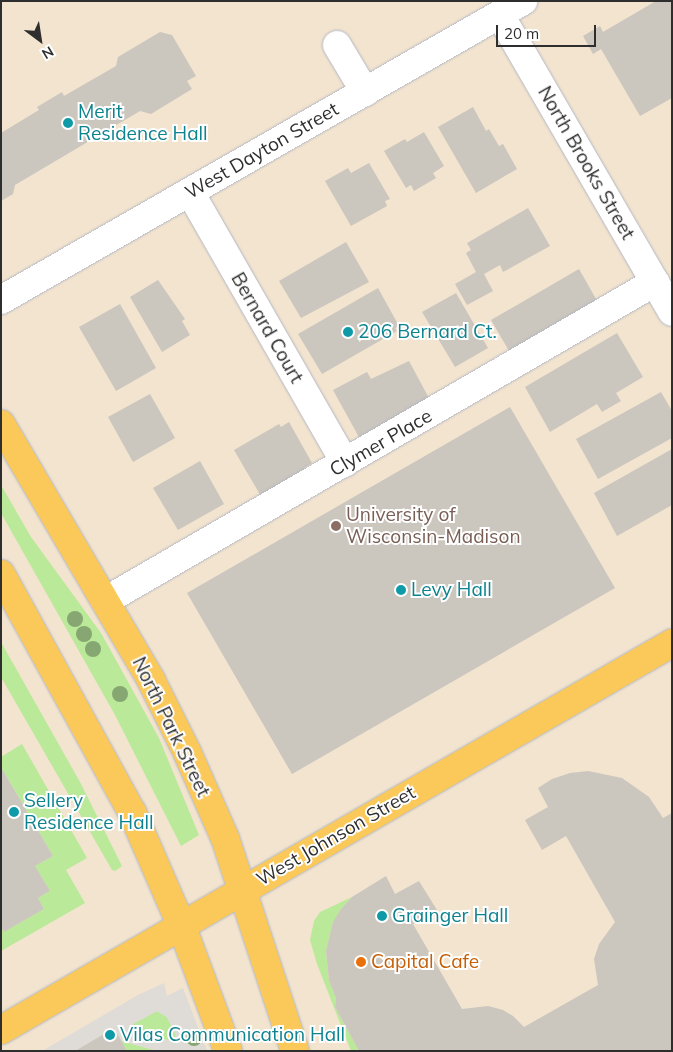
<!DOCTYPE html>
<html>
<head>
<meta charset="utf-8">
<style>
	body { margin:0 }
	#map { position:relative; width:673px; height:1052px; overflow:hidden; background:#efe8e0; font-family:Mulish,sans-serif }
	div>[style] { position:absolute }
	.education>* { inset:0; background:#f2e4cf }
	.green>* { inset:0; background:#bae999 }
	.plaza>* { inset:0; background:#dfdbd7 }
	.building>* { inset:0; background:#cbc6be }
	.roads { filter:drop-shadow(0 0 1px #b4b7c2) drop-shadow(0 0 1px #b4b7c2) }
	.minor>* { height:28px; margin:-14px; padding:0 14px; transform-origin:14px; border-radius:14px; background:#fff }
	.major>* { height:28px; margin:-14px; padding:0 14px; transform-origin:14px; border-radius:14px; background:#fac95a }
	.trees>* { width:16px; height:16px; margin:-8px; border-radius:50%; background:#86a771 }
	.dots>* { width:14px; height:14px; translate:-50% -50%; box-sizing:border-box; border:2px solid #fff; border-radius:50% }
	span { translate:-50% -50%; white-space:nowrap; text-align:center; line-height:1.15; -webkit-text-stroke:4px #fff; paint-order:stroke }
	.culture-label { font-size:19px; color:#0d838f }
	.left { translate:0 -50%; text-align:left }
	.street-label { font-size:19px; color:#2e2e2e }
	.education-label { font-size:19px; color:#785e54 }
	.food-label { font-size:19px; color:#c56008 }
	.frame { position:absolute; inset:0; border:2px solid #2e2e2e; pointer-events:none }
	.north { position:absolute; left:15px; top:15px; width:50px; height:50px; -webkit-text-stroke:4px #fff; paint-order:stroke; rotate:149deg; font-size:14px; font-weight:700; line-height:20px; text-align:center; color:#2e2e2e }
	.north::after { content:''; display:block; margin:auto; width:18px; height:22px; background:#2e2e2e; clip-path:polygon(50% 0,100% 100%,50% 72%,0 100%) }
	.scale { position:absolute; left:496px; top:25px; width:100px; height:22px; box-sizing:border-box; border:2px solid #2e2e2e; border-top:0; padding-left:6px; font-size:15px; line-height:18px; white-space:nowrap; color:#2e2e2e; -webkit-text-stroke:4px #fff; paint-order:stroke }
</style>
</head>
<body>
<div id="map">
	<div class="education">
		<div style="clip-path:polygon(1px 1px,672px 1px,672px 1051px,1px 1051px)"></div>
	</div>
	<div class="green">
		<div style="clip-path:polygon(1px 485px,31px 537px,101px 633px,159px 738px,199px 835px,181px 846px,115px 715px,1px 513px)"></div>
		<div style="clip-path:polygon(1px 642px,80px 782px,122px 866px,115px 871px,112px 870px,1px 677px)"></div>
		<div style="clip-path:polygon(22px 744px,87px 858px,66px 870px,85px 903px,1px 951px,1px 927px,4px 932px,44px 909px,38px 898px,50px 891px,35px 866px,53px 856px,1px 767px,1px 757px)"></div>
		<div style="clip-path:polygon(352px 897px,341px 909px,333px 923px,326px 951px,329px 981px,336px 998px,335px 1007px,359px 1051px,351px 1051px,317px 964px,310px 940px,314px 921px,320px 912px)"></div>
		<div style="clip-path:polygon(157px 1011px,167px 1017px,176px 1035px,174px 1042px,136px 1031px,133px 1027px,133px 1024px)"></div>
		<div style="clip-path:polygon(121px 1041px,158px 1051px,127px 1051px)"></div>
	</div>
	<div class="plaza">
		<div style="clip-path:polygon(evenodd,164px 983px,167px 996px,183px 988px,207px 1051px,158px 1051px,121px 1041px,114px 1028px,75px 1051px,42px 1051px,138px 995px,164px 983px,157px 1011px,167px 1017px,176px 1035px,174px 1042px,136px 1031px,133px 1027px,133px 1024px,157px 1011px)"></div>
	</div>
	<div class="building">
		<div style="clip-path:polygon(656px 1px,672px 1px,672px 98px,640px 116px,601px 49px,593px 54px,583px 36px,600px 26px,603px 32px)"></div>
		<div style="clip-path:polygon(160px 32px,172px 35px,196px 76px,187px 81px,192px 89px,151px 114px,140px 111px,15px 185px,13px 194px,1px 201px,1px 133px,39px 110px,37px 107px,62px 92px,64px 96px,116px 66px,118px 57px)"></div>
		<div style="clip-path:polygon(473px 107px,486px 131px,489px 129px,499px 146px,503px 144px,517px 169px,476px 193px,438px 127px)"></div>
		<div style="clip-path:polygon(424px 132px,444px 166px,433px 173px,436px 178px,414px 191px,411px 185px,406px 188px,384px 151px,405px 139px,407px 142px)"></div>
		<div style="clip-path:polygon(369px 163px,390px 199px,385px 201px,387px 206px,351px 226px,325px 181px,348px 168px,351px 173px)"></div>
		<div style="clip-path:polygon(528px 208px,550px 246px,503px 272px,500px 265px,484px 274px,493px 291px,467px 305px,455px 284px,476px 272px,466px 253px,471px 250px,467px 243px)"></div>
		<div style="clip-path:polygon(346px 242px,369px 282px,301px 318px,279px 281px)"></div>
		<div style="clip-path:polygon(579px 269px,600px 306px,515px 361px,491px 320px)"></div>
		<div style="clip-path:polygon(158px 280px,185px 319px,182px 321px,190px 335px,162px 352px,130px 297px)"></div>
		<div style="clip-path:polygon(378px 288px,399px 326px,395px 328px,397px 331px,322px 374px,298px 334px)"></div>
		<div style="clip-path:polygon(456px 293px,488px 348px,455px 367px,422px 312px)"></div>
		<div style="clip-path:polygon(120px 304px,156px 368px,116px 391px,79px 327px)"></div>
		<div style="clip-path:polygon(617px 333px,643px 377px,616px 393px,621px 401px,602px 412px,597px 404px,550px 432px,525px 387px)"></div>
		<div style="clip-path:polygon(409px 361px,430px 400px,360px 439px,333px 390px,367px 372px,371px 379px)"></div>
		<div style="clip-path:polygon(661px 392px,672px 411px,672px 438px,598px 479px,576px 439px)"></div>
		<div style="clip-path:polygon(150px 394px,175px 438px,133px 462px,108px 417px)"></div>
		<div style="clip-path:polygon(510px 407px,615px 588px,292px 774px,187px 593px)"></div>
		<div style="clip-path:polygon(289px 422px,312px 463px,304px 468px,307px 472px,262px 498px,234px 450px,279px 424px,281px 427px)"></div>
		<div style="clip-path:polygon(672px 449px,672px 505px,617px 536px,594px 493px)"></div>
		<div style="clip-path:polygon(200px 461px,224px 504px,178px 530px,153px 488px)"></div>
		<div style="clip-path:polygon(1px 767px,53px 856px,35px 866px,50px 891px,38px 898px,44px 909px,4px 932px,1px 927px)"></div>
		<div style="clip-path:polygon(588px 771px,622px 778px,649px 797px,663px 818px,672px 813px,672px 1051px,359px 1051px,335px 1007px,336px 998px,329px 981px,326px 951px,333px 922px,341px 909px,352px 897px,386px 876px,395px 894px,419px 881px,437px 910px,413px 924px,462px 1009px,488px 1006px,503px 1010px,513px 1016px,524px 1027px,598px 985px,594px 959px,599px 944px,615px 922px,566px 836px,542px 850px,525px 820px,548px 807px,538px 788px,552px 779px,570px 773px)"></div>
		<div style="clip-path:polygon(114px 1028px,127px 1051px,75px 1051px)"></div>
	</div>
	<div class="roads">
		<div class="minor">
			<div style="left:500px;top:15px;width:343px;rotate:59.9deg"></div>
			<div style="left:337px;top:45px;width:55px;rotate:59.2deg"></div>
			<div style="left:190px;top:192px;width:312px;rotate:60.2deg"></div>
			<div style="left:1px;top:300px;width:602px;rotate:-29.8deg"></div>
			<div style="left:105px;top:601px;width:636px;rotate:-30.11deg"></div>
		</div>
		<div class="major">
			<div style="left:1px;top:424px;width:297px;rotate:59.6deg"></div>
			<div style="left:151px;top:680px;width:80px;rotate:63.4deg"></div>
			<div style="left:187px;top:752px;width:94px;rotate:66.2deg"></div>
			<div style="left:225px;top:838px;width:224px;rotate:71.8deg"></div>
			<div style="left:1px;top:574px;width:272px;rotate:61.2deg"></div>
			<div style="left:132px;top:812px;width:125px;rotate:66.5deg"></div>
			<div style="left:182px;top:927px;width:132px;rotate:69.6deg"></div>
			<div style="left:1px;top:1030px;width:775px;rotate:-29.97deg"></div>
		</div>
	</div>
	<div class="trees">
		<div style="left:75px;top:619px"></div>
		<div style="left:84px;top:634px"></div>
		<div style="left:93px;top:649px"></div>
		<div style="left:120px;top:694px"></div>
		<div style="left:194px;top:1038px"></div>
	</div>
	<div class="dots">
		<div style="left:68px;top:123px;background:#0f9aa8"></div>
		<div style="left:348px;top:332px;background:#0f9aa8"></div>
		<div style="left:336px;top:526px;background:#8d6e63"></div>
		<div style="left:401px;top:590px;background:#0f9aa8"></div>
		<div style="left:14px;top:812px;background:#0f9aa8"></div>
		<div style="left:382px;top:916px;background:#0f9aa8"></div>
		<div style="left:361px;top:962px;background:#e8710a"></div>
		<div style="left:110px;top:1035px;background:#0f9aa8"></div>
	</div>
	<div class="culture-label">
		<span class="left" style="left:78px;top:123px">Merit<br>Residence Hall</span>
		<span class="left" style="left:358px;top:332px">206 Bernard Ct.</span>
		<span class="left" style="left:411px;top:590px">Levy Hall</span>
		<span class="left" style="left:24px;top:812px">Sellery<br>Residence Hall</span>
		<span class="left" style="left:392px;top:916px">Grainger Hall</span>
		<span class="left" style="left:120px;top:1035px">Vilas Communication Hall</span>
	</div>
	<div class="street-label">
		<span style="left:262px;top:151px;rotate:-30deg">West Dayton Street</span>
		<span style="left:586px;top:163px;rotate:60deg">North Brooks Street</span>
		<span style="left:267px;top:328px;rotate:60deg">Bernard Court</span>
		<span style="left:381px;top:443px;rotate:-30deg">Clymer Place</span>
		<span style="left:171px;top:727px;rotate:64deg">North Park Street</span>
		<span style="left:336px;top:836px;rotate:-30deg">West Johnson Street</span>
	</div>
	<div class="education-label">
		<span class="left" style="left:346px;top:526px">University of<br>Wisconsin-Madison</span>
	</div>
	<div class="food-label">
		<span class="left" style="left:371px;top:962px">Capital Cafe</span>
	</div>
	<div class="frame"></div>
	<div class="north">N</div>
	<div class="scale">20 m</div>
</div>
</body>
</html>
